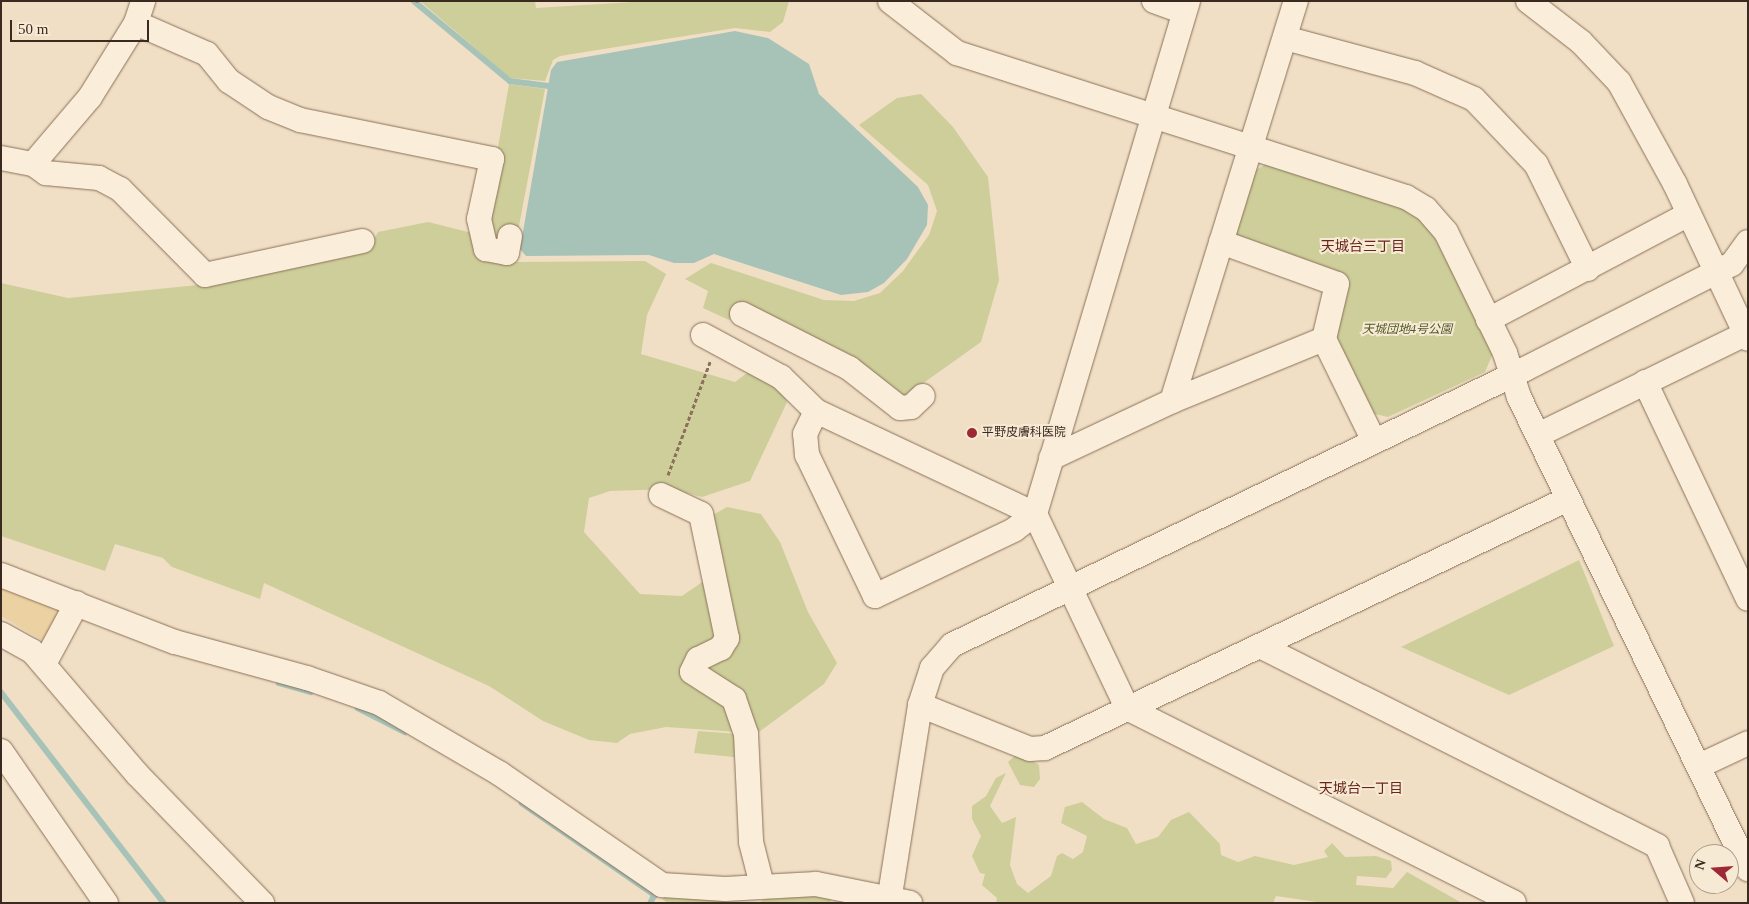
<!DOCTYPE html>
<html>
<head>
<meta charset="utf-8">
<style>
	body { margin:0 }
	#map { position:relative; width:1749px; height:904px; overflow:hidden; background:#f0dfc5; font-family:"Times New Roman","Noto Sans JP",serif }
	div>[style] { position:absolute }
	.green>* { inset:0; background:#cdce99 }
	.sand>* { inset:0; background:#ecd1a2 }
	.water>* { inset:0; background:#a7c3b8 }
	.stream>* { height:5.5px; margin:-2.75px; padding:0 2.75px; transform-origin:2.75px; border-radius:2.75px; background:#a7c3b8 }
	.path>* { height:3px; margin-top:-1.5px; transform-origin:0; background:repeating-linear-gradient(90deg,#8b705a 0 4px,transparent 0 6.5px) }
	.roads { filter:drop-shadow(0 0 1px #8b705a) drop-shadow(0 0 1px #8b705a) }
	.minor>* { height:24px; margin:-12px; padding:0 12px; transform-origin:12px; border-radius:12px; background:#faedd9 }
	.dots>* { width:14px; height:14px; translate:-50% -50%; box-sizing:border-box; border:2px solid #f7ead5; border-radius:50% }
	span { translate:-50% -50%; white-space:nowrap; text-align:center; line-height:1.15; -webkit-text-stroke:4px #f7ead5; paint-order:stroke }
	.park-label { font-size:12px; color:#505825; font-style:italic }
	.poi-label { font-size:12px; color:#3b2a1f }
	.left { translate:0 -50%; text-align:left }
	.neighbourhood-label { font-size:14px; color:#69261d }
	.frame { position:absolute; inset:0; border:2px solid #3b2a1f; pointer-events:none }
	.north { position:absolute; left:1689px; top:844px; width:50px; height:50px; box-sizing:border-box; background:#f7ead5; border:1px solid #ac9d8c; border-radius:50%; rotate:288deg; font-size:14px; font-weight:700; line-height:20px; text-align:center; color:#3b2a1f }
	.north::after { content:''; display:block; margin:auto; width:18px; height:22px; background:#9c2934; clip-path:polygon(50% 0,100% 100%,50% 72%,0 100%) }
	.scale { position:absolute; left:10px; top:20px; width:139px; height:22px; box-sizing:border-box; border:2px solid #3b2a1f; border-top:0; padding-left:6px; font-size:15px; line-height:18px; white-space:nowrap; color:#3b2a1f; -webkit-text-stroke:4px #f7ead5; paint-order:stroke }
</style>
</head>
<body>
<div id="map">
	<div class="green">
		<div style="clip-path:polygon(420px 1px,535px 1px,536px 8px,650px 1px,789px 1px,783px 22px,770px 32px,735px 28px,560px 56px,553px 60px,545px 81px,510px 78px)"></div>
		<div style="clip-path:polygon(509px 84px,545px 89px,514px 252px,490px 243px,485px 222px)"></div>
		<div style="clip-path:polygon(921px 94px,953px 127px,988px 177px,999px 280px,981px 342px,901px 399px,854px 362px,738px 303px,729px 320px,703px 308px,708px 291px,685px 279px,711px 263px,824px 300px,854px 301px,880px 293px,903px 271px,929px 235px,937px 211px,928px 185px,859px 125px,897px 98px)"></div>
		<div style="clip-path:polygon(1268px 163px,1403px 207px,1428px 225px,1494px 351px,1485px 372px,1388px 417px,1371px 413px,1336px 335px,1350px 279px,1234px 241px,1254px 171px)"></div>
		<div style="clip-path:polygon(428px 222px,472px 233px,474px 252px,512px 262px,645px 261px,666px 274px,647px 315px,641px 354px,735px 382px,751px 370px,778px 386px,787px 402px,750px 481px,702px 497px,671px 489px,610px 491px,589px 498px,584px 532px,640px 594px,682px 596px,711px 576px,723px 635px,692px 657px,727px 703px,738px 732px,666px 727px,630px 734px,617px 743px,589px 740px,543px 721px,489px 686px,264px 583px,260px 599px,172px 567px,163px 558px,115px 544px,105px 571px,1px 536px,1px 283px,68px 298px,218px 283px,370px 246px,378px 232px)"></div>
		<div style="clip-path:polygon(727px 507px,761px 514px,780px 542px,808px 612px,837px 663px,824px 684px,752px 737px,699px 675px,726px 650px,706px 519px)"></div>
		<div style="clip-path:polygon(1579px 560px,1614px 646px,1509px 695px,1401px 647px)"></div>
		<div style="clip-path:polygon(698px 731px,739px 734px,743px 758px,694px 753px)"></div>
		<div style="clip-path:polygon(1019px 752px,1039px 765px,1040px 779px,1034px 787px,1020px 785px,1008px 762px)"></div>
		<div style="clip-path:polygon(1006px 773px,990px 806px,1002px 823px,1016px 817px,1010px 865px,1017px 884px,1028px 893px,1051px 876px,1057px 856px,1062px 853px,1073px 859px,1083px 852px,1087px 836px,1061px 823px,1065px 807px,1082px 802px,1104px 819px,1127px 828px,1136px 844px,1158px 837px,1171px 820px,1189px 812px,1220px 844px,1221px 855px,1238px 862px,1255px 856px,1294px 865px,1328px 857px,1324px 851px,1332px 843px,1345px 857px,1376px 856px,1391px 861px,1392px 870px,1386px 878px,1357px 876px,1356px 885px,1393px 888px,1407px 872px,1462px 903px,1324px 903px,1276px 896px,1273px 903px,996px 903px,997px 898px,982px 885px,985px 874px,980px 873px,972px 856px,981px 836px,972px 819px,972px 806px,986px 796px,996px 778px)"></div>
		<div style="clip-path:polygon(665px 891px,723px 897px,725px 903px,668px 903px,662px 899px)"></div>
		<div style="clip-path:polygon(832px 895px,830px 903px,759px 903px,768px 896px)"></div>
	</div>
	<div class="sand">
		<div style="clip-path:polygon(1px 585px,62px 606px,50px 645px,1px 616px)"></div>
	</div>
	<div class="water">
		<div style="clip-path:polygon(735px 31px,768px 38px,809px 64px,819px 94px,918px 187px,928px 205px,927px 225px,907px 259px,884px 283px,868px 292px,841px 295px,714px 254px,694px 263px,674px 263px,649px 255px,526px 256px,520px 249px,551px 70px,557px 62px)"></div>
	</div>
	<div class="stream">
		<div style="left:414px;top:1px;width:125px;rotate:39.8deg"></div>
		<div style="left:510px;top:81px;width:46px;rotate:7.4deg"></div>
		<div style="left:279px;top:683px;width:33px;rotate:16deg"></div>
		<div style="left:1px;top:692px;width:267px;rotate:52.3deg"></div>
		<div style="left:358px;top:708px;width:53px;rotate:27.1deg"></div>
		<div style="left:522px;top:803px;width:162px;rotate:34.7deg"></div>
		<div style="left:655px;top:895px;width:9px;rotate:117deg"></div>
	</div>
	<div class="path">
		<div style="left:417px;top:1px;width:1px;rotate:90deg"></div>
		<div style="left:668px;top:475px;width:121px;rotate:-69.6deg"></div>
	</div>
	<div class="roads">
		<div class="minor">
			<div style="left:890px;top:1px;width:85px;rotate:37.8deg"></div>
			<div style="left:957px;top:53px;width:472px;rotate:17.8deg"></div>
			<div style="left:1406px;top:197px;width:23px;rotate:31deg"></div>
			<div style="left:1426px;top:209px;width:30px;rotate:49deg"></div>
			<div style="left:1446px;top:232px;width:135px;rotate:64deg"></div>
			<div style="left:1505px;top:353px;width:46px;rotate:72.3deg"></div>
			<div style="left:1519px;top:397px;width:525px;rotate:64.12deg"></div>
			<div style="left:1154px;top:1px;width:32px;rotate:20deg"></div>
			<div style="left:1188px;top:1px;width:535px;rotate:106.61deg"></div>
			<div style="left:1035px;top:514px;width:215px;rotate:64.6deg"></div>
			<div style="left:1127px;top:708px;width:433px;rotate:26.7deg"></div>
			<div style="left:1528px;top:1px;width:67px;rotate:37.7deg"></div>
			<div style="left:1581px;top:42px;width:55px;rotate:46.5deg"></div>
			<div style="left:1619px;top:82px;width:116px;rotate:61.2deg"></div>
			<div style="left:1675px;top:184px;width:171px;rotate:64.8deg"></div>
			<div style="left:136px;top:23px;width:77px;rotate:23.6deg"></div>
			<div style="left:207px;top:54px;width:35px;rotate:51deg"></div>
			<div style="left:229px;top:81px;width:47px;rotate:33.7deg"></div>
			<div style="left:268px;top:107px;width:35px;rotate:22deg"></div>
			<div style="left:300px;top:120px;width:196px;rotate:11.5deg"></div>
			<div style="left:492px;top:159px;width:61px;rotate:102.2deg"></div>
			<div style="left:479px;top:219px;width:31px;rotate:77deg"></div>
			<div style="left:486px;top:249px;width:21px;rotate:11deg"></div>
			<div style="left:507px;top:253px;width:17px;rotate:-80deg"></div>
			<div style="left:1285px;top:38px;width:135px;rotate:15.1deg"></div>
			<div style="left:1415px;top:73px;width:64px;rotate:23.8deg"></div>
			<div style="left:1474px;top:99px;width:90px;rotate:46.4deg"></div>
			<div style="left:1536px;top:164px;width:117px;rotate:63.7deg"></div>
			<div style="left:1px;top:158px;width:33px;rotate:11deg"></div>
			<div style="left:33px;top:164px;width:88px;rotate:-49.6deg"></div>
			<div style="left:90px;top:97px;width:87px;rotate:-58.1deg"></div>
			<div style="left:136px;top:23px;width:23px;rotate:-72deg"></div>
			<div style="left:33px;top:164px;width:16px;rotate:35deg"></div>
			<div style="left:46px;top:173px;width:53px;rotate:5.4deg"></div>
			<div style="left:99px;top:178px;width:24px;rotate:28deg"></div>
			<div style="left:120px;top:189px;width:121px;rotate:45.3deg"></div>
			<div style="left:205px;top:275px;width:161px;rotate:-12.2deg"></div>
			<div style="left:1221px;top:242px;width:123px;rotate:19.9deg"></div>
			<div style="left:1337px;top:284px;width:57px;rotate:103.3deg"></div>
			<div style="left:1324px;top:339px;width:114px;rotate:63.9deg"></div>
			<div style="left:742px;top:314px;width:120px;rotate:26.8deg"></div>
			<div style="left:849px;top:368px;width:65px;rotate:38.1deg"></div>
			<div style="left:900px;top:408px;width:11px;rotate:-5deg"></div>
			<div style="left:911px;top:407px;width:16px;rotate:-43deg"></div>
			<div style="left:1488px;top:320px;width:227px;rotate:-27.8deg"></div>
			<div style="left:703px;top:335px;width:89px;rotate:28.3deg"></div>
			<div style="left:781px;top:377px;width:49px;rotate:44.2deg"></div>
			<div style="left:816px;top:411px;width:242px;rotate:25.2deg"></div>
			<div style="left:1035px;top:514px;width:26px;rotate:143deg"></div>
			<div style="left:1014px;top:530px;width:154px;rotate:154.6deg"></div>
			<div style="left:875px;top:596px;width:157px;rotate:-115.7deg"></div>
			<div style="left:807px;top:455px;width:21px;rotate:-95deg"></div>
			<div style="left:805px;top:434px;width:25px;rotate:-64deg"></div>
			<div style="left:1645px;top:382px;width:240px;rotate:64.6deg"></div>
			<div style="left:1172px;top:401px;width:419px;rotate:-72.8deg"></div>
			<div style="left:1538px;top:435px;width:230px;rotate:-26deg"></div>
			<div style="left:1051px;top:458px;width:134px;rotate:-25.2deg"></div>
			<div style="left:1172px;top:401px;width:164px;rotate:-22.2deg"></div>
			<div style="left:661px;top:495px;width:44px;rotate:25.4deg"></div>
			<div style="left:701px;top:514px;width:127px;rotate:78.2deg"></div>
			<div style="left:727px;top:638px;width:12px;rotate:121deg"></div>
			<div style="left:721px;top:648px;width:25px;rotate:154deg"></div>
			<div style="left:698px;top:659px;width:14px;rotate:115deg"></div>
			<div style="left:692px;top:672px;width:50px;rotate:32.7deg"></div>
			<div style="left:734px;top:699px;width:37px;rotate:71deg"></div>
			<div style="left:746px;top:734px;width:108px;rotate:87.3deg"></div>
			<div style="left:751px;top:842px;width:44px;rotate:75.7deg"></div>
			<div style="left:1px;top:575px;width:186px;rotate:21.1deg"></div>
			<div style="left:175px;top:642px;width:137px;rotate:15.3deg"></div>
			<div style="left:307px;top:678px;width:76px;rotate:19.1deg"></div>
			<div style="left:379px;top:703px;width:139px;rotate:30.3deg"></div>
			<div style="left:499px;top:773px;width:198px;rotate:34.5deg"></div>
			<div style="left:662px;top:885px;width:63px;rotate:3.6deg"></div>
			<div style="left:725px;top:889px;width:91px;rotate:-3.1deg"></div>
			<div style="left:816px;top:884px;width:96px;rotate:11.4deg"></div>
			<div style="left:1px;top:634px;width:35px;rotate:29deg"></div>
			<div style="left:32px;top:651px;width:162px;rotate:49.5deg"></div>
			<div style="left:137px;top:774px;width:180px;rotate:45.9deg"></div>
			<div style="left:1260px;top:646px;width:445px;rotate:26.7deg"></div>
			<div style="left:1657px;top:846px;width:62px;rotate:66.3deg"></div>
			<div style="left:44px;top:664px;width:69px;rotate:-61.6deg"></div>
			<div style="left:920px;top:705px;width:118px;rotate:21.8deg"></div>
			<div style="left:1030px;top:749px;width:15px;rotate:-4deg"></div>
			<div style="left:1045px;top:748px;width:579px;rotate:-25.46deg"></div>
			<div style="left:1px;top:751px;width:185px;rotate:55.4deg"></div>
			<div style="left:1699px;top:766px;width:54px;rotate:-25.1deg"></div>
			<div style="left:890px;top:895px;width:192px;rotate:-81deg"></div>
			<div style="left:920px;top:705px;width:39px;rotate:-72deg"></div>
			<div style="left:932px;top:668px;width:30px;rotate:-49deg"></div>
			<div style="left:952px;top:645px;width:636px;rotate:-25.72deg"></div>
			<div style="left:1525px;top:369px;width:232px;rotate:-26.9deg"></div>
			<div style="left:1732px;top:264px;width:27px;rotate:-54deg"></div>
		</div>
	</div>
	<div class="dots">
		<div style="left:972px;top:433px;background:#9c2934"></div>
	</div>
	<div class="park-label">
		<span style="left:1407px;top:330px">天城団地4号公園</span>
	</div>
	<div class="poi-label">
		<span class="left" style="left:982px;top:433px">平野皮膚科医院</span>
	</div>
	<div class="neighbourhood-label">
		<span style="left:1363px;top:247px">天城台三丁目</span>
		<span style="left:1361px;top:789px">天城台一丁目</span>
	</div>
	<div class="frame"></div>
	<div class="north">N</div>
	<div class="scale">50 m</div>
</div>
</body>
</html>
